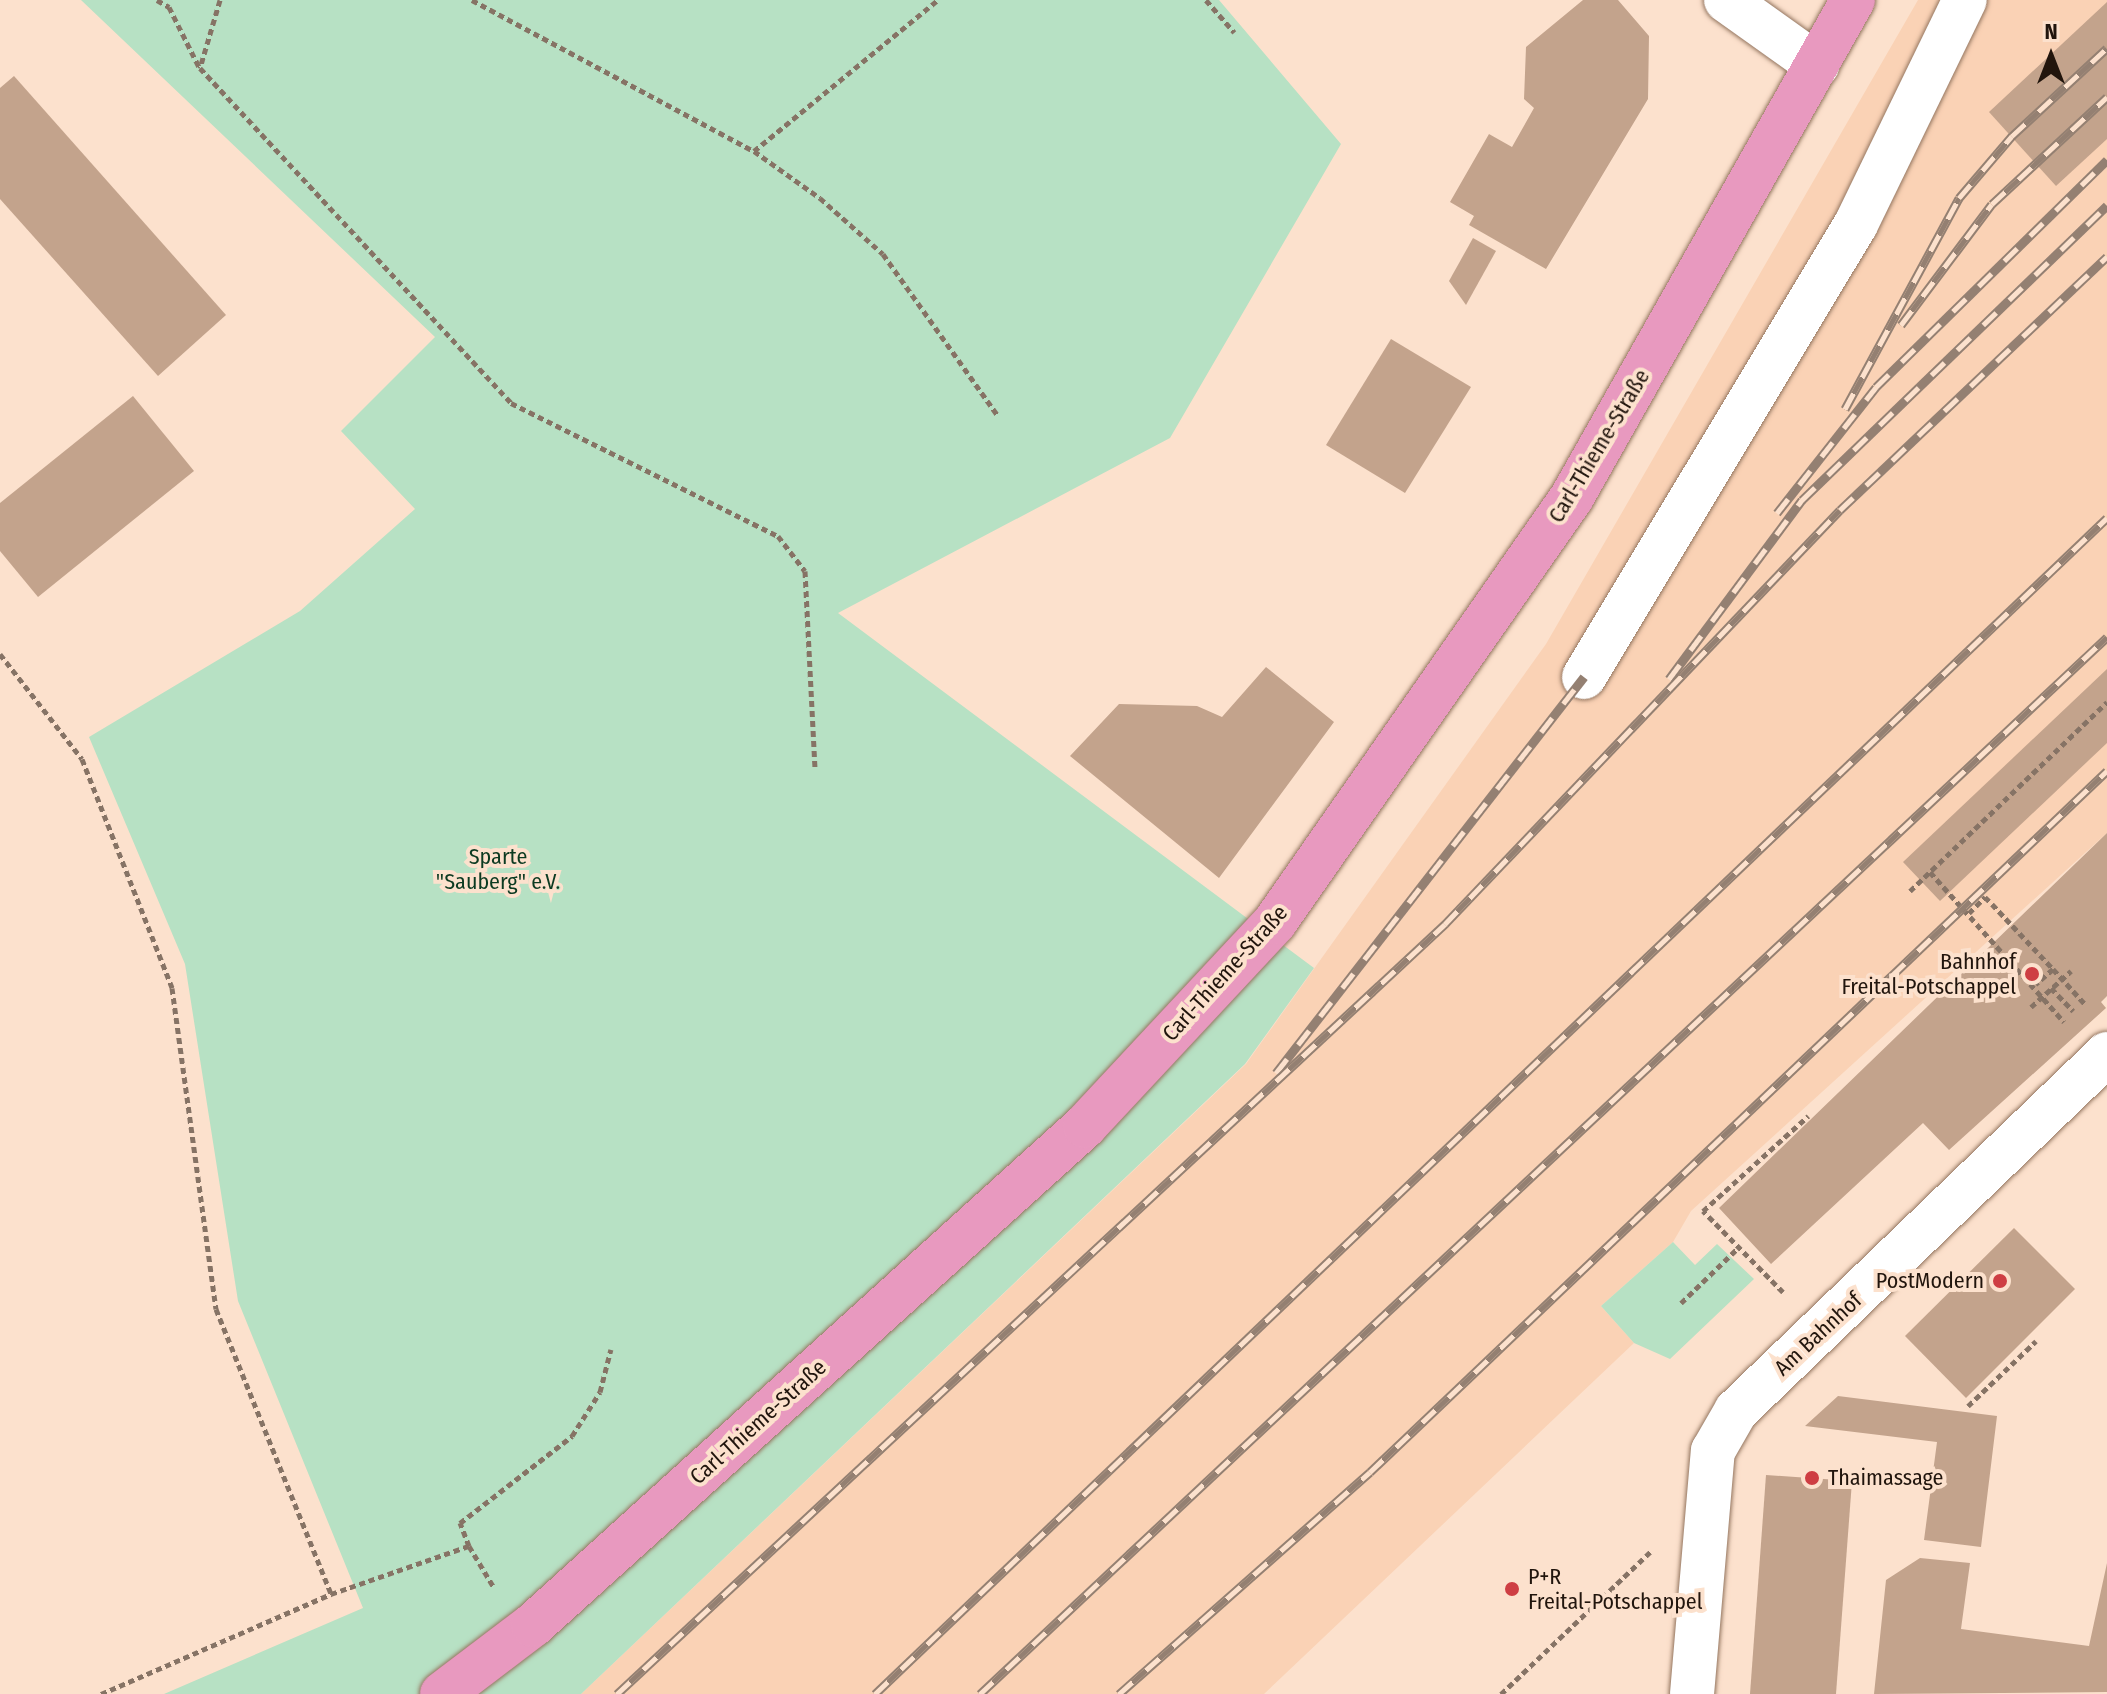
<!DOCTYPE html>
<html>
<head>
<meta charset="utf-8">
<style>
	body { margin:0 }
	#map { position:relative; width:2107px; height:1694px; overflow:hidden; background:#fce1cd; font-family:"Fira Sans Condensed",sans-serif }
	div>[style] { position:absolute }
	.built>* { inset:0; background:#fad2b5 }
	.green>* { inset:0; background:#b7e1c4 }
	.building>* { inset:0; background:#c3a38c }
	.path>* { height:5px; margin-top:-2.5px; transform-origin:0; background:repeating-linear-gradient(90deg,#867365 0 6px,transparent 0 10px) }
	.roads { filter:drop-shadow(0 0 2px #947660) drop-shadow(0 0 2px #947660) }
	.minor>* { height:44px; margin:-22px; padding:0 22px; transform-origin:22px; border-radius:22px; background:#fff }
	.major>* { height:44px; margin:-22px; padding:0 22px; transform-origin:22px; border-radius:22px; background:#e899bf }
	.rail>* { height:9px; margin-top:-4.5px; transform-origin:0; background:repeating-linear-gradient(90deg,#fce1cd 0 18px,#948072 0 36px); box-sizing:border-box; border-block:2px solid #948072 }
	.dots>* { width:22px; height:22px; translate:-50% -50%; box-sizing:border-box; border:4px solid #fce1cd; border-radius:50% }
	span { translate:-50% -50%; white-space:nowrap; text-align:center; line-height:1.15; -webkit-text-stroke:8px #fce1cd; paint-order:stroke }
	.street-label { font-size:22px; color:#21150d }
	.park-label { font-size:22px; color:#0c3a21 }
	.poi-label { font-size:22px; color:#21150d }
	.right { translate:-100% -50%; text-align:right }
	.left { translate:0 -50%; text-align:left }
	.north { position:absolute; left:2011px; top:16px; width:80px; height:80px; -webkit-text-stroke:6px #fce1cd; paint-order:stroke; rotate:0deg; font-size:22px; font-weight:700; line-height:32px; text-align:center; color:#21150d }
	.north::after { content:''; display:block; margin:auto; width:28px; height:36px; background:#21150d; clip-path:polygon(50% 0,100% 100%,50% 72%,0 100%) }
</style>
</head>
<body>
<div id="map">
	<div class="built">
		<div style="clip-path:polygon(1918px 0,2107px 0,2107px 833px,1691px 1211px,1673px 1242px,1601px 1306px,1634px 1343px,1264px 1694px,581px 1694px,1246px 1064px,1546px 644px)"></div>
	</div>
	<div class="green">
		<div style="clip-path:polygon(81px 0,1219px 0,1341px 144px,1170px 438px,838px 613px,1314px 968px,1245px 1064px,581px 1694px,164px 1694px,363px 1608px,238px 1301px,185px 964px,89px 737px,300px 611px,415px 509px,341px 431px,435px 337px)"></div>
		<div style="clip-path:polygon(1673px 1242px,1695px 1265px,1717px 1244px,1754px 1279px,1670px 1359px,1634px 1343px,1601px 1306px)"></div>
	</div>
	<div class="building">
		<div style="clip-path:polygon(1583px 0,1618px 0,1649px 36px,1648px 99px,1546px 269px,1469px 225px,1474px 216px,1450px 202px,1489px 134px,1512px 147px,1534px 108px,1524px 99px,1526px 47px)"></div>
		<div style="clip-path:polygon(2107px 2px,2107px 139px,2056px 186px,1989px 112px)"></div>
		<div style="clip-path:polygon(14px 76px,226px 315px,158px 376px,0 199px,0 88px)"></div>
		<div style="clip-path:polygon(1473px 238px,1496px 251px,1466px 305px,1449px 281px)"></div>
		<div style="clip-path:polygon(1391px 339px,1471px 387px,1405px 493px,1326px 445px)"></div>
		<div style="clip-path:polygon(133px 396px,194px 471px,38px 597px,0 551px,0 503px)"></div>
		<div style="clip-path:polygon(1266px 667px,1334px 722px,1219px 878px,1070px 756px,1119px 704px,1197px 706px,1222px 717px)"></div>
		<div style="clip-path:polygon(2107px 669px,2107px 743px,1940px 901px,1903px 862px)"></div>
		<div style="clip-path:polygon(2107px 833px,2107px 996px,2101px 1002px,2106px 1008px,1949px 1150px,1923px 1123px,1771px 1264px,1719px 1208px)"></div>
		<div style="clip-path:polygon(2014px 1228px,2075px 1289px,1966px 1398px,1905px 1336px)"></div>
		<div style="clip-path:polygon(1838px 1396px,1997px 1416px,1981px 1547px,1924px 1540px,1937px 1442px,1805px 1426px)"></div>
		<div style="clip-path:polygon(1766px 1475px,1852px 1481px,1836px 1694px,1750px 1694px)"></div>
		<div style="clip-path:polygon(1920px 1558px,1970px 1563px,1961px 1629px,2089px 1646px,2107px 1563px,2107px 1692px,1874px 1694px,1886px 1580px)"></div>
	</div>
	<div class="path">
		<div style="left:157px;top:0;width:14px;rotate:30deg"></div>
		<div style="left:169px;top:7px;width:67px;rotate:63.4deg"></div>
		<div style="left:220px;top:0;width:71px;rotate:106.4deg"></div>
		<div style="left:200px;top:68px;width:457px;rotate:47.1deg"></div>
		<div style="left:511px;top:403px;width:298px;rotate:26.5deg"></div>
		<div style="left:778px;top:536px;width:44px;rotate:52.4deg"></div>
		<div style="left:805px;top:571px;width:197px;rotate:87.1deg"></div>
		<div style="left:472px;top:0;width:320px;rotate:28.2deg"></div>
		<div style="left:754px;top:151px;width:81px;rotate:35.5deg"></div>
		<div style="left:820px;top:198px;width:84px;rotate:41.6deg"></div>
		<div style="left:883px;top:254px;width:199px;rotate:54.6deg"></div>
		<div style="left:1206px;top:0;width:43px;rotate:48.8deg"></div>
		<div style="left:754px;top:151px;width:238px;rotate:-39.4deg"></div>
		<div style="left:0;top:654px;width:133px;rotate:52deg"></div>
		<div style="left:82px;top:759px;width:246px;rotate:68.5deg"></div>
		<div style="left:172px;top:988px;width:324px;rotate:82.2deg"></div>
		<div style="left:216px;top:1309px;width:307px;rotate:68deg"></div>
		<div style="left:1930px;top:872px;width:201px;rotate:48.2deg"></div>
		<div style="left:1910px;top:891px;width:273px;rotate:-43.8deg"></div>
		<div style="left:1969px;top:913px;width:23px;rotate:-45deg"></div>
		<div style="left:1985px;top:897px;width:10px;rotate:45deg"></div>
		<div style="left:1992px;top:904px;width:89px;rotate:46.8deg"></div>
		<div style="left:2053px;top:969px;width:23px;rotate:139deg"></div>
		<div style="left:2053px;top:969px;width:47px;rotate:47.6deg"></div>
		<div style="left:2051px;top:988px;width:32px;rotate:46deg"></div>
		<div style="left:2031px;top:1007px;width:54px;rotate:-42deg"></div>
		<div style="left:1783px;top:1292px;width:114px;rotate:-134.6deg"></div>
		<div style="left:1703px;top:1211px;width:142px;rotate:-42.1deg"></div>
		<div style="left:1681px;top:1303px;width:79px;rotate:-44deg"></div>
		<div style="left:1968px;top:1406px;width:94px;rotate:-43.7deg"></div>
		<div style="left:469px;top:1546px;width:25px;rotate:-111deg"></div>
		<div style="left:460px;top:1523px;width:142px;rotate:-37.8deg"></div>
		<div style="left:572px;top:1436px;width:52px;rotate:-57.5deg"></div>
		<div style="left:600px;top:1392px;width:44px;rotate:-75.7deg"></div>
		<div style="left:101px;top:1694px;width:251px;rotate:-23.5deg"></div>
		<div style="left:331px;top:1594px;width:146px;rotate:-19.2deg"></div>
		<div style="left:469px;top:1546px;width:47px;rotate:59deg"></div>
		<div style="left:1501px;top:1694px;width:207px;rotate:-43.6deg"></div>
	</div>
	<div class="roads">
		<div class="minor">
			<div style="left:1726px;top:0;width:112px;rotate:35.5deg"></div>
			<div style="left:1584px;top:677px;width:528px;rotate:-59.02deg"></div>
			<div style="left:1856px;top:224px;width:249px;rotate:-64.1deg"></div>
			<div style="left:1692px;top:1694px;width:244px;rotate:-85.1deg"></div>
			<div style="left:1713px;top:1451px;width:46px;rotate:-60.1deg"></div>
			<div style="left:1736px;top:1411px;width:515px;rotate:-43.9deg"></div>
		</div>
		<div class="major">
			<div style="left:442px;top:1694px;width:114px;rotate:-37.2deg"></div>
			<div style="left:533px;top:1625px;width:744px;rotate:-42.11deg"></div>
			<div style="left:1085px;top:1126px;width:279px;rotate:-47deg"></div>
			<div style="left:1275px;top:922px;width:518px;rotate:-55.05deg"></div>
			<div style="left:1572px;top:497px;width:571px;rotate:-60.52deg"></div>
		</div>
	</div>
	<div class="rail">
		<div style="left:1901px;top:325px;width:151px;rotate:-53.1deg"></div>
		<div style="left:1992px;top:204px;width:157px;rotate:-42.9deg"></div>
		<div style="left:1845px;top:409px;width:240px;rotate:-61.6deg"></div>
		<div style="left:1959px;top:198px;width:82px;rotate:-49.5deg"></div>
		<div style="left:2012px;top:136px;width:129px;rotate:-42.8deg"></div>
		<div style="left:1777px;top:513px;width:160px;rotate:-51.8deg"></div>
		<div style="left:1876px;top:387px;width:324px;rotate:-44.5deg"></div>
		<div style="left:1669px;top:679px;width:223px;rotate:-53.4deg"></div>
		<div style="left:1802px;top:500px;width:424px;rotate:-44deg"></div>
		<div style="left:1276px;top:1073px;width:502px;rotate:-52.13deg"></div>
		<div style="left:617px;top:1694px;width:1131px;rotate:-42.92deg"></div>
		<div style="left:1445px;top:924px;width:572px;rotate:-46.35deg"></div>
		<div style="left:1840px;top:510px;width:368px;rotate:-43.5deg"></div>
		<div style="left:875px;top:1694px;width:1703px;rotate:-43.67deg"></div>
		<div style="left:980px;top:1694px;width:1545px;rotate:-43.16deg"></div>
		<div style="left:1119px;top:1694px;width:335px;rotate:-41.5deg"></div>
		<div style="left:1370px;top:1472px;width:1017px;rotate:-43.57deg"></div>
	</div>
	<div class="dots">
		<div style="left:2032px;top:974px;background:#ce3e43"></div>
		<div style="left:2000px;top:1281px;background:#ce3e43"></div>
		<div style="left:1812px;top:1478px;background:#ce3e43"></div>
		<div style="left:1512px;top:1589px;background:#ce3e43"></div>
	</div>
	<div class="street-label">
		<span style="left:1599px;top:446px;rotate:-59deg">Carl-Thieme-Straße</span>
		<span style="left:1225px;top:973px;rotate:-48deg">Carl-Thieme-Straße</span>
		<span style="left:1818px;top:1334px;rotate:-43deg">Am Bahnhof</span>
		<span style="left:758px;top:1422px;rotate:-42deg">Carl-Thieme-Straße</span>
	</div>
	<div class="park-label">
		<span style="left:498px;top:869px">Sparte<br>"Sauberg" e.V.</span>
	</div>
	<div class="poi-label">
		<span class="right" style="left:2016px;top:974px">Bahnhof<br>Freital-Potschappel</span>
		<span class="right" style="left:1984px;top:1281px">PostModern</span>
		<span class="left" style="left:1828px;top:1478px">Thaimassage</span>
		<span class="left" style="left:1528px;top:1589px">P+R<br>Freital-Potschappel</span>
	</div>
	<div class="north">N</div>
</div>
</body>
</html>
